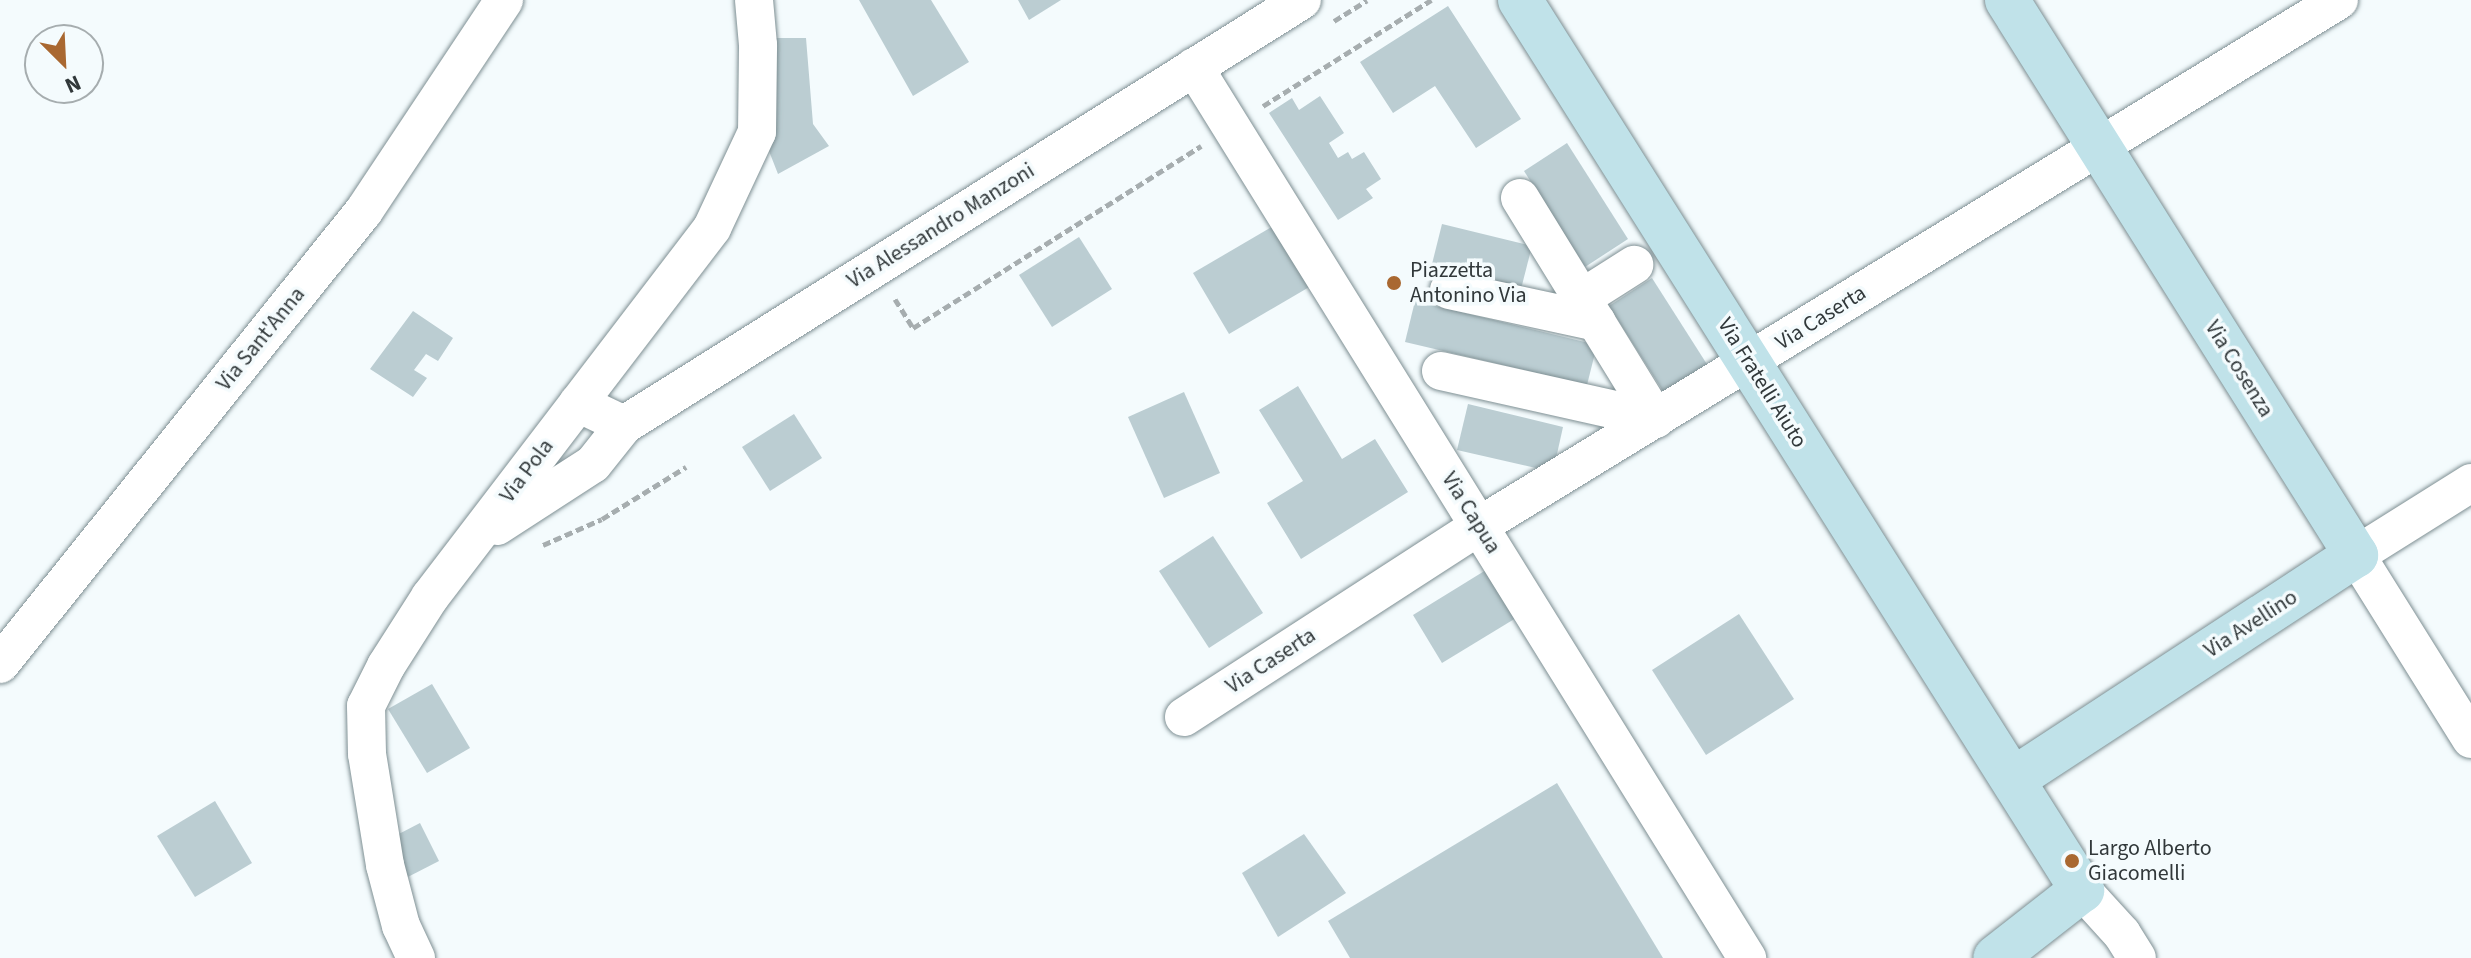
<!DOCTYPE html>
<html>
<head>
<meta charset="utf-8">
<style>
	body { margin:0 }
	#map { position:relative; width:2471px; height:958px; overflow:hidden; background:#f4fbfd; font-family:"Source Sans 3",sans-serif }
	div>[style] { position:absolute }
	.building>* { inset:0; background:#bbcdd2 }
	.path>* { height:5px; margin-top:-2.5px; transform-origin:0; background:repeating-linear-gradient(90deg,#a6adaf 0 8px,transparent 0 12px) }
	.roads { filter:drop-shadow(0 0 2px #7e8f93) drop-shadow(0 0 2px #7e8f93) }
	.minor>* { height:38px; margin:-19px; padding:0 19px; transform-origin:19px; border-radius:19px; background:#fff }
	.secondary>* { height:44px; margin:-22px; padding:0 22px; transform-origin:22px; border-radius:22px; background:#c0e2e9 }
	.dots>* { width:22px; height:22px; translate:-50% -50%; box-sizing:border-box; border:4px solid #f4fbfd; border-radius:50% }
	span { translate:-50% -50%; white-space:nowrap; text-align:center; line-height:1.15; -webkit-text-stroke:7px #f4fbfd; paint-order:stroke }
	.street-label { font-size:22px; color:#31383a }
	.poi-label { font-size:22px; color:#31383a }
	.left { translate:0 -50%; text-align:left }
	.north { position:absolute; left:24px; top:24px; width:80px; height:80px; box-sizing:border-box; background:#f4fbfd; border:2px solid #a6adaf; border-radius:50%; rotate:156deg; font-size:22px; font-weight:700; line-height:32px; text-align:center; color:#31383a }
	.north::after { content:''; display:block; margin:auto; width:28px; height:36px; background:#a96831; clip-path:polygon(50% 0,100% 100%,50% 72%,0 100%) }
</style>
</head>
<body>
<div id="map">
	<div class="building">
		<div style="clip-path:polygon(859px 0,931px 0,969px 62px,913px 96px)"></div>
		<div style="clip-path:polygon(1018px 0,1061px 0,1029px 20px)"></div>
		<div style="clip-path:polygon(1448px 6px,1521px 119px,1476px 148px,1435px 86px,1393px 113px,1360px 62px)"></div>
		<div style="clip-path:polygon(772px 38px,806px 38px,813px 124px,829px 146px,778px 174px,767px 146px)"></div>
		<div style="clip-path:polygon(1320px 96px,1344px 133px,1329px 143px,1338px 158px,1348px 152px,1352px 159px,1364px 152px,1381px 179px,1366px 189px,1373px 198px,1338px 220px,1269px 113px,1292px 98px,1299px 110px)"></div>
		<div style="clip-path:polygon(1567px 143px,1628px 239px,1585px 267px,1524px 171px)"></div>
		<div style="clip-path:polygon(1442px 224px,1532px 246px,1521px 289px,1431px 268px)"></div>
		<div style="clip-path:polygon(1275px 225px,1311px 286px,1229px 334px,1193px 273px)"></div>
		<div style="clip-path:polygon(1079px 237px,1112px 289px,1052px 327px,1019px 275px)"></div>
		<div style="clip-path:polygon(1652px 278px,1710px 369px,1666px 396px,1609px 306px)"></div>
		<div style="clip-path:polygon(1415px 301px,1597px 345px,1587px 385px,1405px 342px)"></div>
		<div style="clip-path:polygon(413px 311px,453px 338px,438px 361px,426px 354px,414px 370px,427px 378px,413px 397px,370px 369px)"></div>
		<div style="clip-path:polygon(1298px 386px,1342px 459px,1375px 439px,1408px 492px,1301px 559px,1267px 503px,1303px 481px,1259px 410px)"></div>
		<div style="clip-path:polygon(1184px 392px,1220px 473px,1164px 498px,1128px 417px)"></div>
		<div style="clip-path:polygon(1468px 404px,1563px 427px,1553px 472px,1457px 450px)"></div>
		<div style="clip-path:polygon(794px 414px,822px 458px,770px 491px,742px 447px)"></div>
		<div style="clip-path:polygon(1213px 536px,1263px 613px,1209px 648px,1159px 571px)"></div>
		<div style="clip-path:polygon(1486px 570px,1516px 618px,1442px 663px,1413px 615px)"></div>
		<div style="clip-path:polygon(1739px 614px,1794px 699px,1706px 755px,1652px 670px)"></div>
		<div style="clip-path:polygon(432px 684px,470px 748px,427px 773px,388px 709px)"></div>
		<div style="clip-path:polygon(1557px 783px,1663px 958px,1350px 958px,1328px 921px)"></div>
		<div style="clip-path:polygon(215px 801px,252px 863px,195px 897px,157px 836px)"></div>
		<div style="clip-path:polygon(420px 823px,439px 861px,400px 881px,393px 837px)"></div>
		<div style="clip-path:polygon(1304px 834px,1346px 893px,1278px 937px,1242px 873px)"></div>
	</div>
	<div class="path">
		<div style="left:1334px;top:21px;width:39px;rotate:-32deg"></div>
		<div style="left:1263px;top:106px;width:199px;rotate:-32.2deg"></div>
		<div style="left:895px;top:299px;width:34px;rotate:58deg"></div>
		<div style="left:913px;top:328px;width:341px;rotate:-32.3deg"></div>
		<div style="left:543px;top:545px;width:64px;rotate:-23.8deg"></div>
		<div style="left:602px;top:519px;width:99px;rotate:-31.8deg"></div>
	</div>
	<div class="roads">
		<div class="minor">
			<div style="left:1194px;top:67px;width:1049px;rotate:58.17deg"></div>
			<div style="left:1520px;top:198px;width:259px;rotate:58.4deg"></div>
			<div style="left:1449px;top:290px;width:151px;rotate:12.2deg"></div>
			<div style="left:1582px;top:298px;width:62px;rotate:-32.4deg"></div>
			<div style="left:1441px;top:371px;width:220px;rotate:12.6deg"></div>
			<div style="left:578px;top:403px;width:51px;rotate:25.6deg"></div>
			<div style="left:624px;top:425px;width:800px;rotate:-32.08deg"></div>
			<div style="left:2471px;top:483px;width:136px;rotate:147.9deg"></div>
			<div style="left:2356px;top:555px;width:217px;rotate:58deg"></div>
			<div style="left:497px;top:526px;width:114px;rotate:-32.9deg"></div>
			<div style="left:593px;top:464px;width:50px;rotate:-51.5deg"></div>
			<div style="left:0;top:664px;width:581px;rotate:-51.22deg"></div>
			<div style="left:364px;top:211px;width:253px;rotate:-56.4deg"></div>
			<div style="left:1184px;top:717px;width:351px;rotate:-32.9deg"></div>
			<div style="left:1479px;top:526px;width:1008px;rotate:-31.45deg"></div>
			<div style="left:2082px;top:890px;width:59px;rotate:47.7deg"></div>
			<div style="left:2122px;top:934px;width:28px;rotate:58deg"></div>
			<div style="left:416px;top:958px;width:35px;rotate:-115deg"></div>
			<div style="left:401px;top:926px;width:63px;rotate:-104.7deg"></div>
			<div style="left:385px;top:865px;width:112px;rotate:-99.2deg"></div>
			<div style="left:367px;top:754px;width:48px;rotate:-91.2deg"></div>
			<div style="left:366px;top:706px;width:45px;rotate:-63.4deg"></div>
			<div style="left:386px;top:666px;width:82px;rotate:-57.5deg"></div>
			<div style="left:430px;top:597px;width:464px;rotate:-52.6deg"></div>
			<div style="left:712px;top:228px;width:106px;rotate:-64.9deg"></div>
			<div style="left:757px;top:132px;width:87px;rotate:-89.3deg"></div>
			<div style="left:758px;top:45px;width:45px;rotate:-95.1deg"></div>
		</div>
		<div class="secondary">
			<div style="left:1520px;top:0;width:1053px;rotate:57.73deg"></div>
			<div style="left:2082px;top:890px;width:110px;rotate:142deg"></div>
			<div style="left:2007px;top:0;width:656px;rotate:57.84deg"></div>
			<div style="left:2356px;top:555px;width:409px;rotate:146.8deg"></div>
		</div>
	</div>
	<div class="dots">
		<div style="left:1394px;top:283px;background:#a96831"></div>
		<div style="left:2072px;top:861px;background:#a96831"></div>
	</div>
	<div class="street-label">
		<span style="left:941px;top:226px;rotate:-32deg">Via Alessandro Manzoni</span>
		<span style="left:1821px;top:318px;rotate:-32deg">Via Caserta</span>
		<span style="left:261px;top:339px;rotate:-51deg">Via Sant'Anna</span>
		<span style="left:2239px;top:369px;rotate:58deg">Via Cosenza</span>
		<span style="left:1762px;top:383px;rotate:58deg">Via Fratelli Aiuto</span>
		<span style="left:527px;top:471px;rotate:-53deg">Via Pola</span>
		<span style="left:1471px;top:513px;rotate:58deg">Via Capua</span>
		<span style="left:2251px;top:624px;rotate:-33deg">Via Avellino</span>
		<span style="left:1271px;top:661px;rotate:-33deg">Via Caserta</span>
	</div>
	<div class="poi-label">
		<span class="left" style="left:1410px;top:283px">Piazzetta<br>Antonino Via</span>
		<span class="left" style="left:2088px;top:861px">Largo Alberto<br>Giacomelli</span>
	</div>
	<div class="north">N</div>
</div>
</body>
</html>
